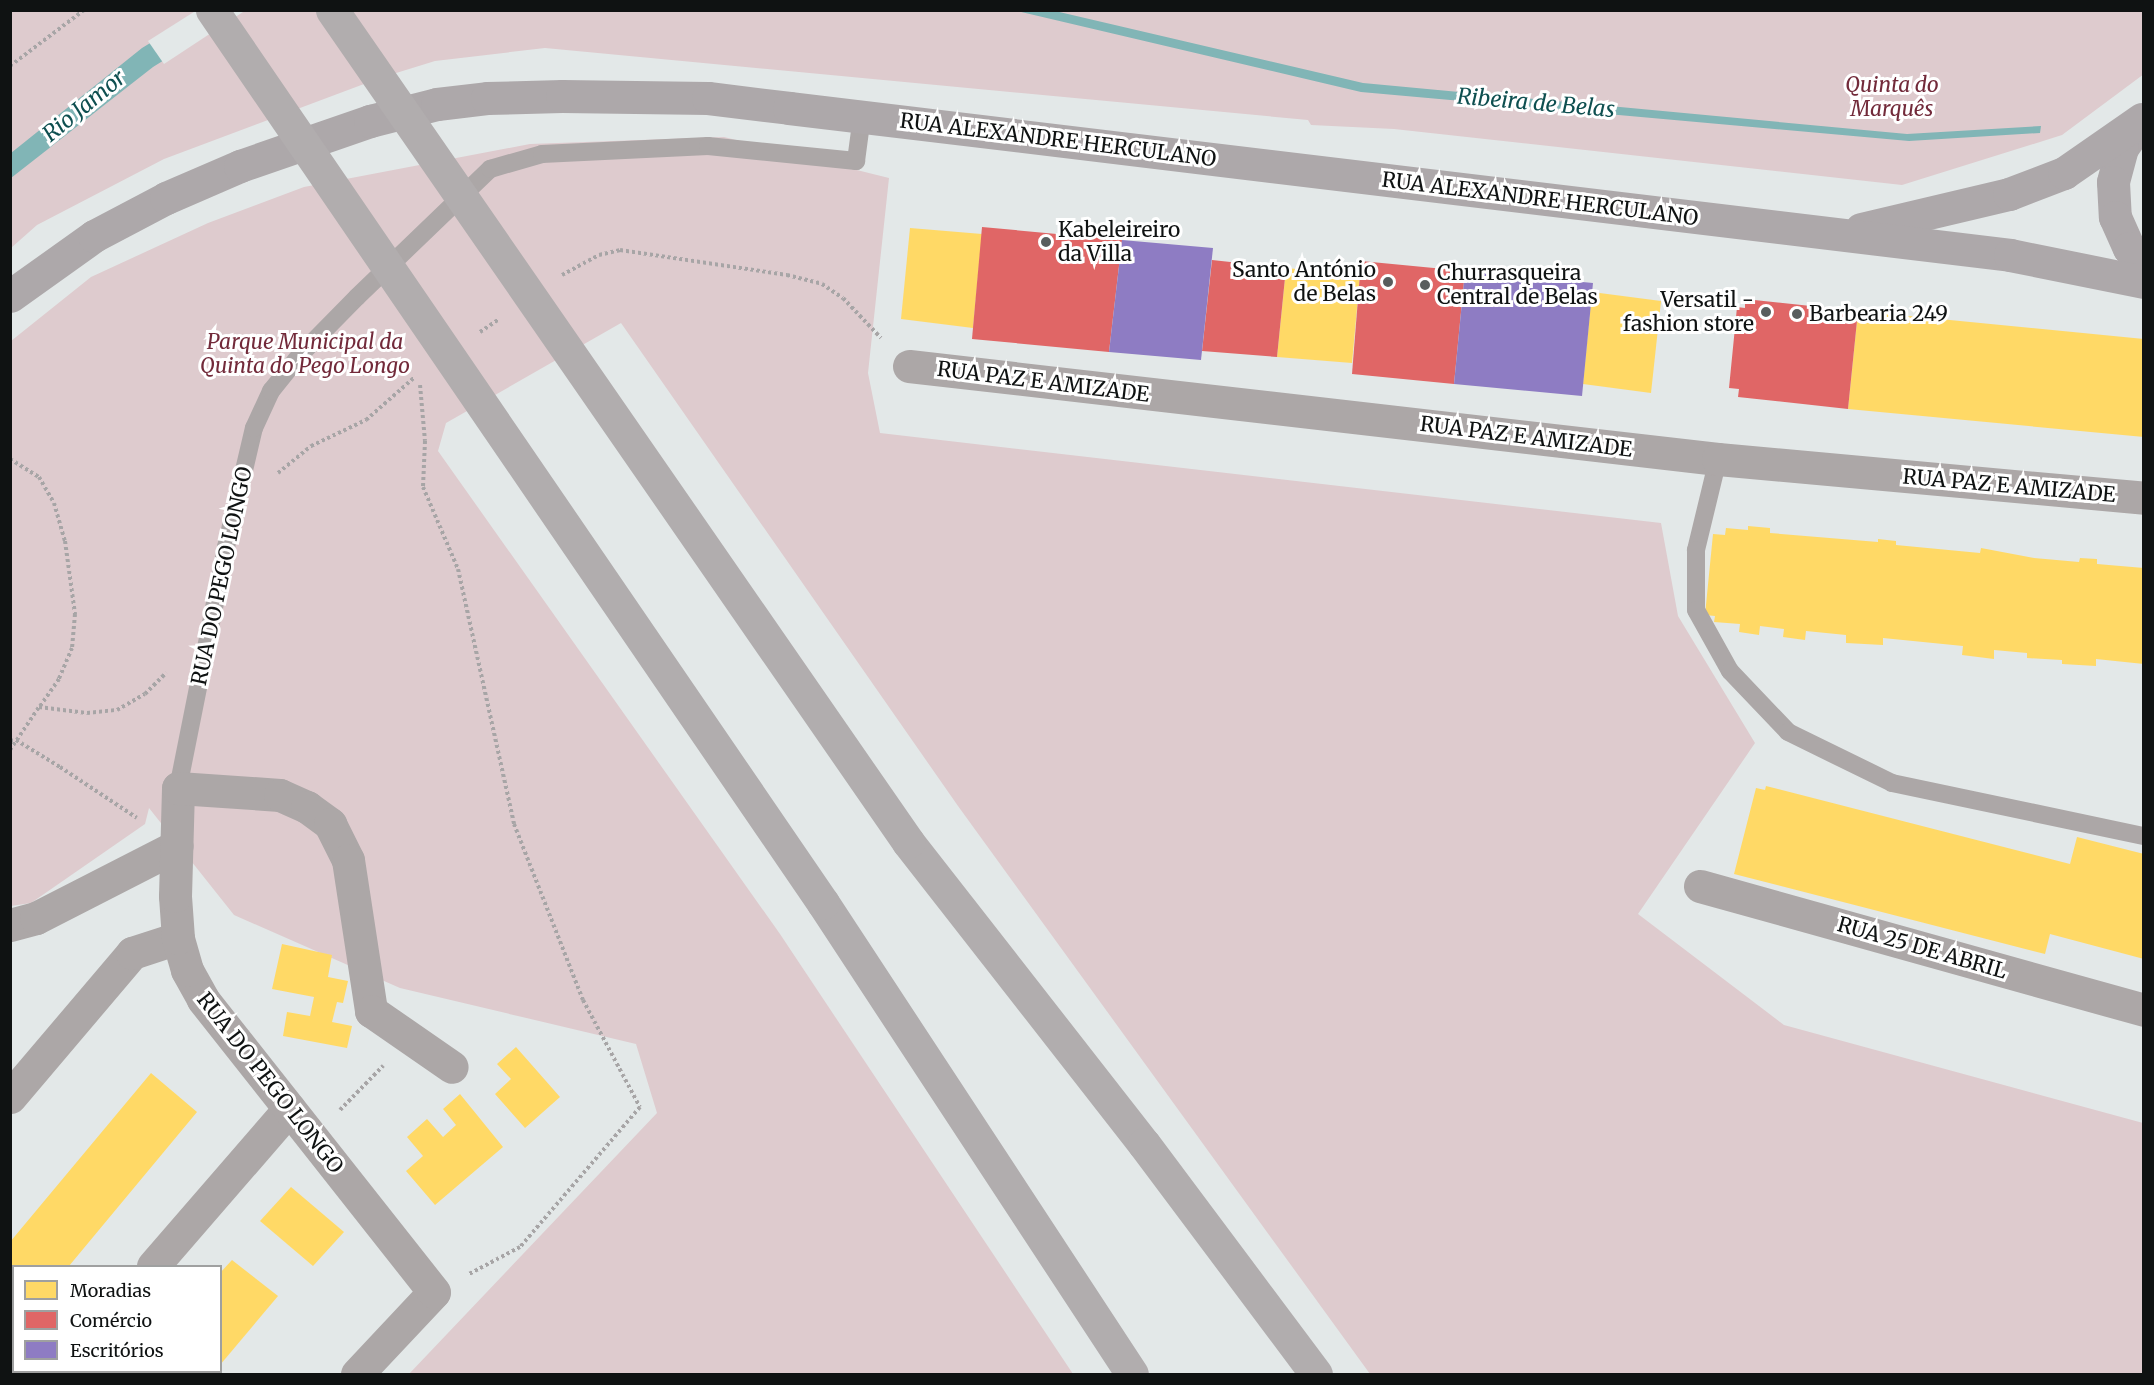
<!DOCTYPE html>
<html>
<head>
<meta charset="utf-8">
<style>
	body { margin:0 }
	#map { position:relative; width:2154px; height:1385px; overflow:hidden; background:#e3e8e8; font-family:Merriweather,serif }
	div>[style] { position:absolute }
	.green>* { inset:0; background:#decbce }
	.water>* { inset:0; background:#81b5b6 }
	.pier>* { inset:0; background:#e3e8e8 }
	.homes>* { inset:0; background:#ffd966 }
	.shops>* { inset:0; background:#e06666 }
	.offices>* { inset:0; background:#8e7cc3 }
	.path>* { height:4px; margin-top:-2px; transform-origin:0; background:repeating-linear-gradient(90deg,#a7a5a6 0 3px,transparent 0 6px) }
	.service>* { height:18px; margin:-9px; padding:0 9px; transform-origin:9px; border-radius:9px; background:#aca7a7 }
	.minor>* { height:33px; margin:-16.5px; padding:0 16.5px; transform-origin:16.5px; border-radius:16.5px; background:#aca7a7 }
	.primary>* { height:33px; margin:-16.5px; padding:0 16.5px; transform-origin:16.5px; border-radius:16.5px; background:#ada8aa }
	.motorway>* { height:33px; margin:-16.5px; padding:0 16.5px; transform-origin:16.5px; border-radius:16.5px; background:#b1adae }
	.motorway-bridge>* { height:33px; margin:-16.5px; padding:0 16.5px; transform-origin:16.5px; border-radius:16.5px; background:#b1adae }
	.dots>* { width:16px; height:16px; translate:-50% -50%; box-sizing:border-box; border:3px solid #fff; border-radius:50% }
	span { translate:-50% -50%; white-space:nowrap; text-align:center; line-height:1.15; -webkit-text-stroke:6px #fff; paint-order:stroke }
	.park-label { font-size:21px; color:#722a3a; font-style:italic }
	.street-label { font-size:21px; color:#0f1212 }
	.poi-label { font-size:21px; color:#0f1212 }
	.left { translate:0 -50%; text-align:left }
	.right { translate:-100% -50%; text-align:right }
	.water-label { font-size:22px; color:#0e4f50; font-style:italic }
	.frame { position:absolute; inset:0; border:12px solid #0f1212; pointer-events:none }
	.legend { position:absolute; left:12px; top:1265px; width:210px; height:108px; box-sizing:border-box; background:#fff; border:2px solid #9fa0a0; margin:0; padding:8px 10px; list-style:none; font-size:18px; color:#0f1212 }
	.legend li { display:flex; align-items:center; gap:12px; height:30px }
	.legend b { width:30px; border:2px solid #9fa0a0 }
</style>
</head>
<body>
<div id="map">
	<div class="green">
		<div style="clip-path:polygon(2143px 10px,2144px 74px,2062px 135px,1902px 185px,1394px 129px,1311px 125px,1308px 120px,545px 48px,435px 61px,380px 78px,164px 159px,37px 225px,11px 248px,10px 11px)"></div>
		<div style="clip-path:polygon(724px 137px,889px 178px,868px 373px,880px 433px,1661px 523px,1678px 616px,1755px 743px,1638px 914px,1784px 1025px,2143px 1123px,2143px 1374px,1370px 1374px,958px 806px,621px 323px,446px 423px,438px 451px,780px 934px,1073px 1374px,409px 1374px,657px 1113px,636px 1044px,400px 988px,234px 915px,149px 808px,145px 824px,31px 903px,11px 906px,11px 341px,91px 277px,208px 223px,304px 187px,530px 144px)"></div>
	</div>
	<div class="water">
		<div style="clip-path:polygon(203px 11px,243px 11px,153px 67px,11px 178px,11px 153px,142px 48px)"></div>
		<div style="clip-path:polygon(1017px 11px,1055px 11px,1363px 83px,1907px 134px,2041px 126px,2040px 133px,1909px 141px,1361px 92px)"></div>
	</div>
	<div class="pier">
		<div style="clip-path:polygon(197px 10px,246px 10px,164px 64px,148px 41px)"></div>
	</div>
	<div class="homes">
		<div style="clip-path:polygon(910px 228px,982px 234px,973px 328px,901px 319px)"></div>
		<div style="clip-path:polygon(1286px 268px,1360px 275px,1352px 363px,1277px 357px)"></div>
		<div style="clip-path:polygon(1592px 292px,1661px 301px,1651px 393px,1583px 384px)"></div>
		<div style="clip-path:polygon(1858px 311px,2144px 339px,2144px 437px,1848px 409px)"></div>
		<div style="clip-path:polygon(1748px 526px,1770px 528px,1770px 533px,1878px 542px,1878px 539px,1896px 541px,1896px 545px,1980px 553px,1981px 548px,2034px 558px,2079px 562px,2080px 558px,2097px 559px,2097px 564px,2144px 568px,2144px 664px,2096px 659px,2096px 666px,2062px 664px,2062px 660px,2027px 658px,2027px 653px,1994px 650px,1994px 659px,1962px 655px,1963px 646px,1883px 638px,1883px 645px,1846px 643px,1846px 635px,1806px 631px,1805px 640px,1783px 637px,1784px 629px,1760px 626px,1759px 635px,1739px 632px,1740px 624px,1714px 622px,1715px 616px,1705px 615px,1713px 534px,1725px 535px,1726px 528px,1748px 530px)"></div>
		<div style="clip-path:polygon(1766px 786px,2070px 864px,2077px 837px,2144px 854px,2144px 959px,2050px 934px,2045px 954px,1734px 874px,1756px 788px,1765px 790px)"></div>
		<div style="clip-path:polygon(282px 944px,332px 955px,328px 977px,348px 981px,343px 1003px,337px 1002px,332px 1022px,352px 1026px,347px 1048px,283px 1036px,287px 1012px,310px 1016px,314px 997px,272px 989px)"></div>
		<div style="clip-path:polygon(516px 1047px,560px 1097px,525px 1128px,495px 1094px,511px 1079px,497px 1064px)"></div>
		<div style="clip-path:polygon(151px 1073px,197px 1112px,69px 1266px,14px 1266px,10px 1337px,10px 1242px)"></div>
		<div style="clip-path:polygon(460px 1094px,503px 1147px,435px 1205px,406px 1171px,423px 1156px,407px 1137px,427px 1119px,443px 1137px,456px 1125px,443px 1109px)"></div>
		<div style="clip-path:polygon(291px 1187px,344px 1232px,313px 1266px,260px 1221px)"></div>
		<div style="clip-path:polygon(232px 1260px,278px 1296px,220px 1365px,220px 1273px)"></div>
		<div style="clip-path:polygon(151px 1372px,215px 1372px,213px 1374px)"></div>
	</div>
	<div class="shops">
		<div style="clip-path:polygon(982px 227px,1122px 240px,1109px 352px,972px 339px)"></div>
		<div style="clip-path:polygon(1212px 260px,1286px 268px,1277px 357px,1202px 351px)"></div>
		<div style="clip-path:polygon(1361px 261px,1465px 271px,1454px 384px,1352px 374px)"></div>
		<div style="clip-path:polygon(1745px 299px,1858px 311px,1848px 409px,1738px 397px,1739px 389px,1729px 388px,1737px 307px,1745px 308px)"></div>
	</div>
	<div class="offices">
		<div style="clip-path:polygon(1122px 240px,1213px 248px,1201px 360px,1109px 352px)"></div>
		<div style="clip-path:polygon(1465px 271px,1593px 283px,1582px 396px,1454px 384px)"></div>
	</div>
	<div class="path">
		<div style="left:10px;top:66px;width:93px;rotate:-37.1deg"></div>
		<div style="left:562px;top:275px;width:42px;rotate:-28.4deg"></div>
		<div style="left:599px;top:255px;width:22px;rotate:-13deg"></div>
		<div style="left:620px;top:250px;width:169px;rotate:8.5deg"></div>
		<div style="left:787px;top:275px;width:36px;rotate:14deg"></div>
		<div style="left:822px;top:284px;width:25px;rotate:34deg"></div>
		<div style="left:843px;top:298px;width:55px;rotate:46.5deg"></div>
		<div style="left:480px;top:332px;width:23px;rotate:-34deg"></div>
		<div style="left:420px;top:385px;width:56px;rotate:84.9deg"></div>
		<div style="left:425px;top:441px;width:46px;rotate:92.5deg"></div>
		<div style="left:423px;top:487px;width:89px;rotate:66.9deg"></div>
		<div style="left:458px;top:569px;width:261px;rotate:77.6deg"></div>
		<div style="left:514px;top:824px;width:189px;rotate:68.6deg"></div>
		<div style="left:583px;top:1000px;width:121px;rotate:62deg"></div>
		<div style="left:640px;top:1107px;width:184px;rotate:130.6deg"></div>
		<div style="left:520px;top:1247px;width:58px;rotate:152.1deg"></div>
		<div style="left:10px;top:459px;width:34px;rotate:32deg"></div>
		<div style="left:39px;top:477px;width:30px;rotate:60deg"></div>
		<div style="left:54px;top:503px;width:40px;rotate:74deg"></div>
		<div style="left:65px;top:541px;width:74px;rotate:82.2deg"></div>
		<div style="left:75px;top:614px;width:34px;rotate:95deg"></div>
		<div style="left:72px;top:648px;width:34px;rotate:113deg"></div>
		<div style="left:59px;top:679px;width:33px;rotate:125deg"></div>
		<div style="left:278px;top:473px;width:43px;rotate:-39.3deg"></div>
		<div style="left:311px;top:446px;width:61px;rotate:-25.3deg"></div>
		<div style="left:366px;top:420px;width:65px;rotate:-41.3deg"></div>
		<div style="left:10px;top:741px;width:6px;rotate:-9deg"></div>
		<div style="left:16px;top:740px;width:52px;rotate:31.5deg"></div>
		<div style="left:60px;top:767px;width:92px;rotate:33.5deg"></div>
		<div style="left:10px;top:750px;width:52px;rotate:-56deg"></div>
		<div style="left:39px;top:707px;width:48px;rotate:7.1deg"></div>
		<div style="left:87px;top:713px;width:30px;rotate:-6deg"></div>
		<div style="left:117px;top:710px;width:32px;rotate:-30deg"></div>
		<div style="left:145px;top:694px;width:30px;rotate:-45deg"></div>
		<div style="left:340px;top:1110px;width:62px;rotate:-45.7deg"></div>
	</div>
	<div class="service">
		<div style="left:1718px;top:459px;width:94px;rotate:103.6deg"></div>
		<div style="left:1696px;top:550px;width:60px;rotate:90deg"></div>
		<div style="left:1696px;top:610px;width:70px;rotate:60.9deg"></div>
		<div style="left:1730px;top:671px;width:84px;rotate:46.4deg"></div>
		<div style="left:1788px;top:732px;width:116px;rotate:26.1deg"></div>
		<div style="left:1892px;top:783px;width:258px;rotate:11.9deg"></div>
		<div style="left:178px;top:788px;width:246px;rotate:-78.7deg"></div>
		<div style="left:226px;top:547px;width:122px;rotate:-76.8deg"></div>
		<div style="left:254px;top:428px;width:41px;rotate:-65.3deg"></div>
		<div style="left:271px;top:391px;width:46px;rotate:-51.1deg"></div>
		<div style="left:300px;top:355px;width:81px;rotate:-45.5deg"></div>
		<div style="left:357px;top:297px;width:185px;rotate:-43.9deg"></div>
		<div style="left:490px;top:169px;width:54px;rotate:-16.1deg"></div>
		<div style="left:542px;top:154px;width:166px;rotate:-2.8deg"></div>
		<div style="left:708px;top:146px;width:149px;rotate:5.8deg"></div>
		<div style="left:856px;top:161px;width:45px;rotate:-82.4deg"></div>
	</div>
	<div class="minor">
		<div style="left:909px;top:366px;width:814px;rotate:6.56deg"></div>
		<div style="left:1718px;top:459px;width:428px;rotate:5.2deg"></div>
		<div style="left:1700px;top:886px;width:461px;rotate:15.6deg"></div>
		<div style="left:10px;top:925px;width:27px;rotate:-15deg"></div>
		<div style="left:36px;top:918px;width:158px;rotate:-27.1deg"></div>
		<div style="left:10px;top:1097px;width:189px;rotate:-49.7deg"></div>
		<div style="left:132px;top:953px;width:48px;rotate:-18.1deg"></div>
		<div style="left:153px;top:1266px;width:208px;rotate:-49.1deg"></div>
		<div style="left:60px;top:1374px;width:3px;rotate:-45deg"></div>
		<div style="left:357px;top:1374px;width:112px;rotate:-46.8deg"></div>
		<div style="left:434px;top:1292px;width:373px;rotate:-128.3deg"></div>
		<div style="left:203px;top:999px;width:33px;rotate:-119deg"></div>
		<div style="left:187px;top:970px;width:33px;rotate:-106deg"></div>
		<div style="left:178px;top:938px;width:42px;rotate:-94.1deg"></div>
		<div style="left:175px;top:896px;width:108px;rotate:-88.4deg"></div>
		<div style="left:178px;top:788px;width:102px;rotate:3.9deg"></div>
		<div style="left:280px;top:795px;width:30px;rotate:24deg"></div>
		<div style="left:307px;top:807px;width:29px;rotate:36deg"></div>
		<div style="left:330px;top:824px;width:40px;rotate:63.4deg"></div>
		<div style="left:348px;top:860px;width:153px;rotate:81.3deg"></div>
		<div style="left:371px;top:1011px;width:98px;rotate:34.7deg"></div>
	</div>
	<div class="primary">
		<div style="left:2136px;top:128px;width:24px;rotate:125deg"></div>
		<div style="left:2122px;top:148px;width:35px;rotate:105deg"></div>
		<div style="left:2113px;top:182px;width:35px;rotate:87deg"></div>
		<div style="left:2115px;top:217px;width:34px;rotate:66deg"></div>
		<div style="left:2129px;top:248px;width:23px;rotate:49deg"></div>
		<div style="left:1861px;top:229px;width:152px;rotate:-13.3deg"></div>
		<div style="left:2009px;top:194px;width:59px;rotate:-20.9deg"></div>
		<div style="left:2064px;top:173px;width:95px;rotate:-34.7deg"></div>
		<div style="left:10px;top:296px;width:103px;rotate:-35.5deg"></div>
		<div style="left:94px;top:236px;width:81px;rotate:-27.8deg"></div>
		<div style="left:166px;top:198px;width:81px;rotate:-23.4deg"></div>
		<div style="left:240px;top:166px;width:138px;rotate:-19.1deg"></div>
		<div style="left:370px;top:121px;width:69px;rotate:-14.2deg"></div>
		<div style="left:437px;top:104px;width:50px;rotate:-6.8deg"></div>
		<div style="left:487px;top:98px;width:75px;rotate:-1.5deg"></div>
		<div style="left:562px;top:96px;width:146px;rotate:0.8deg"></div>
		<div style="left:708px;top:98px;width:82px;rotate:7deg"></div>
		<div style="left:789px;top:108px;width:1230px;rotate:6.86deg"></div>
		<div style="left:2010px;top:255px;width:137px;rotate:11.4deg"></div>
	</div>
	<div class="motorway">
		<div style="left:908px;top:842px;width:383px;rotate:52deg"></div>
		<div style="left:1144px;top:1144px;width:287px;rotate:53.2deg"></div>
		<div style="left:823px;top:903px;width:563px;rotate:56.73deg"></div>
	</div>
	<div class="motorway-bridge">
		<div style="left:212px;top:10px;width:1082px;rotate:55.62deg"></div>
		<div style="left:332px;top:10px;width:1012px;rotate:55.3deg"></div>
	</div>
	<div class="dots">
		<div style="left:1046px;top:242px;background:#595d5d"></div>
		<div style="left:1388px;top:282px;background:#595d5d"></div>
		<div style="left:1425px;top:285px;background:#595d5d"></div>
		<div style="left:1766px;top:312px;background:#595d5d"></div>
		<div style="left:1797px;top:314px;background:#595d5d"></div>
	</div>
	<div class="park-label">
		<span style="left:1892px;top:97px">Quinta do<br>Marquês</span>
		<span style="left:305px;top:354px">Parque Municipal da<br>Quinta do Pego Longo</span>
	</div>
	<div class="street-label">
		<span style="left:1058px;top:140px;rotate:7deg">RUA ALEXANDRE HERCULANO</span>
		<span style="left:1540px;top:199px;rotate:7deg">RUA ALEXANDRE HERCULANO</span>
		<span style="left:1043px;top:382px;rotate:7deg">RUA PAZ E AMIZADE</span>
		<span style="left:1526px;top:437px;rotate:7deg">RUA PAZ E AMIZADE</span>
		<span style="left:2009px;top:486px;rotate:5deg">RUA PAZ E AMIZADE</span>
		<span style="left:222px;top:576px;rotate:-78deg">RUA DO PEGO LONGO</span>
		<span style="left:1922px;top:948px;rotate:16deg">RUA 25 DE ABRIL</span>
		<span style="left:270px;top:1083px;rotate:52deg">RUA DO PEGO LONGO</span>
	</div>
	<div class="poi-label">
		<span class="left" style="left:1058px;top:242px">Kabeleireiro<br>da Villa</span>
		<span class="right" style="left:1376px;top:282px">Santo António<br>de Belas</span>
		<span class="left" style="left:1437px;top:285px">Churrasqueira<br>Central de Belas</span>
		<span class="right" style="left:1754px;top:312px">Versatil -<br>fashion store</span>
		<span class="left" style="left:1809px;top:314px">Barbearia 249</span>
	</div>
	<div class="water-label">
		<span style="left:1536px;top:103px;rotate:5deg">Ribeira de Belas</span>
		<span style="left:84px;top:106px;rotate:-39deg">Rio Jamor</span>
	</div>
	<div class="frame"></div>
	<ul class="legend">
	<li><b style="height:16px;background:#ffd966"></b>Moradias</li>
	<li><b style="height:16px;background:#e06666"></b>Comércio</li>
	<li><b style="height:16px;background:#8e7cc3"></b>Escritórios</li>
	</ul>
</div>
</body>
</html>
